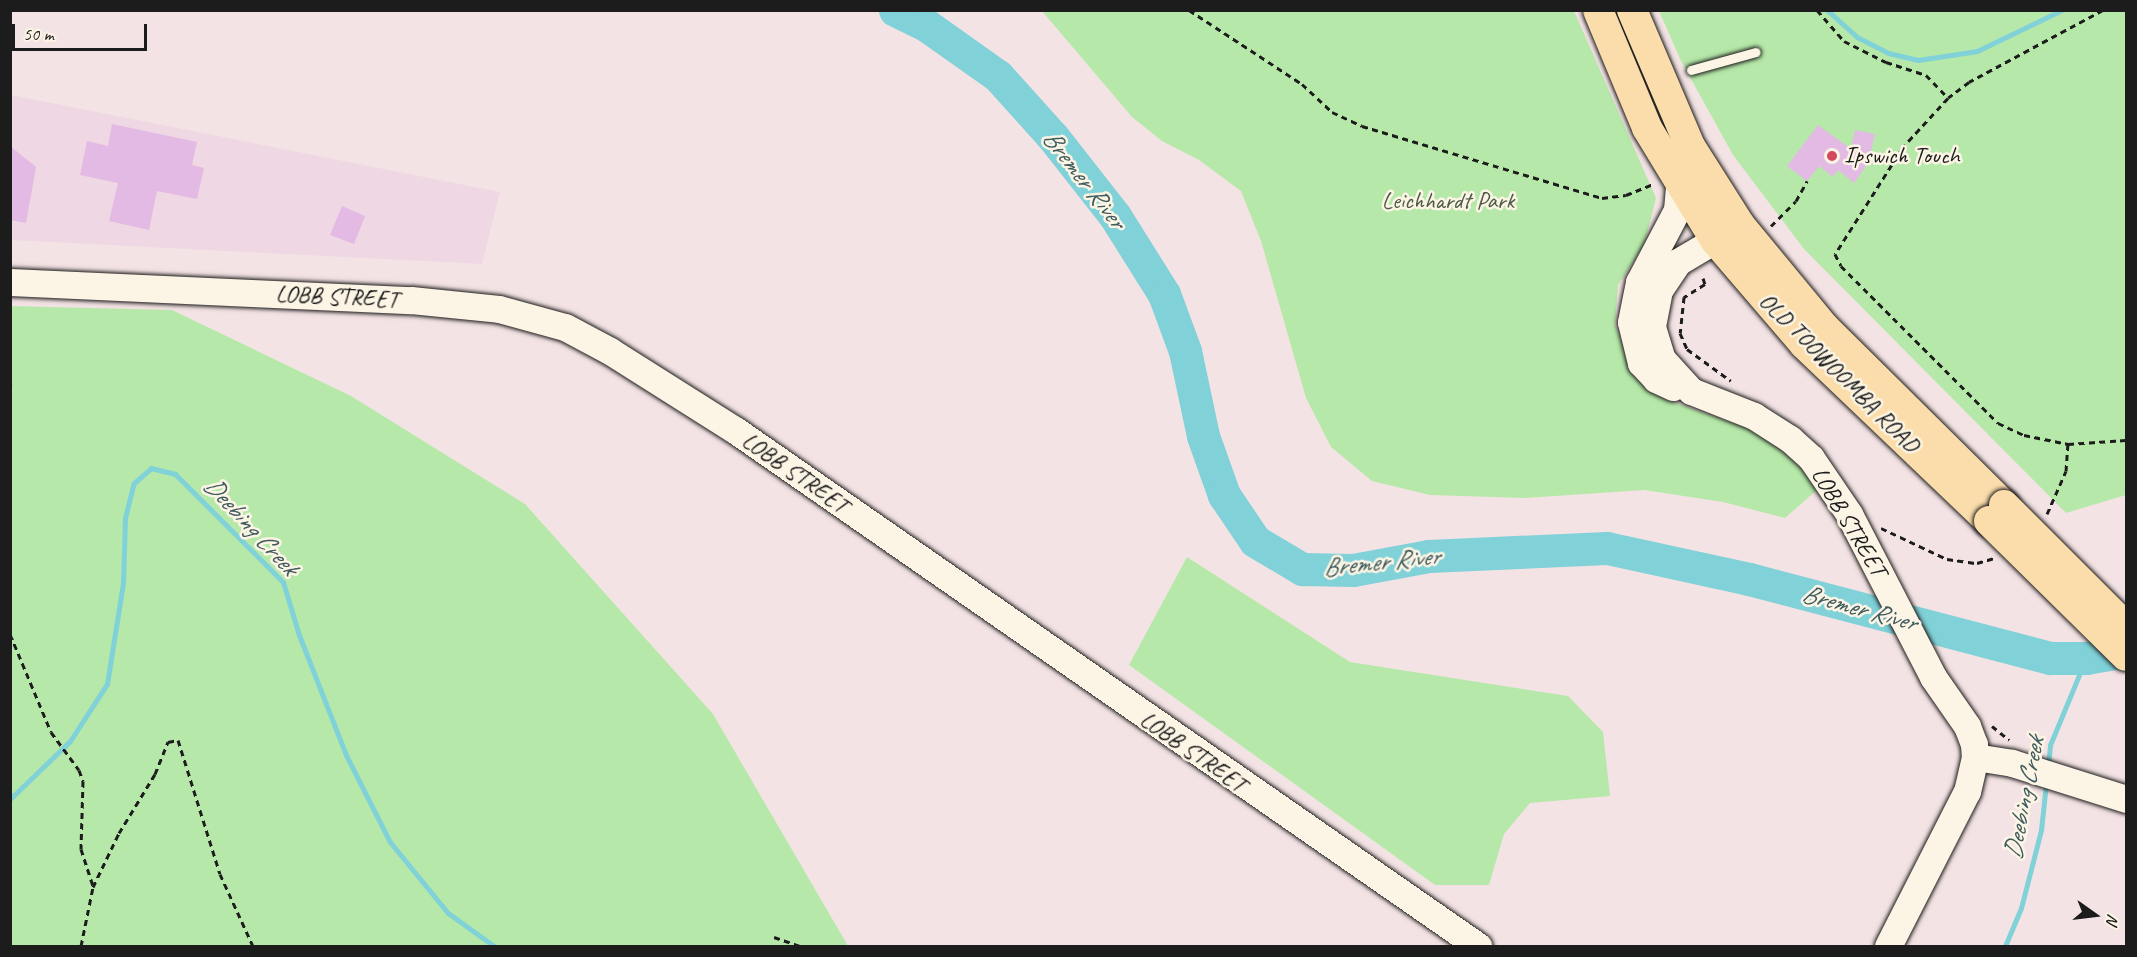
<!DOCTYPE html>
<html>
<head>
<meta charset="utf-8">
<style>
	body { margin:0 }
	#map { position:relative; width:2137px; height:957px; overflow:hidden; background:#f4e3e4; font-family:Caveat,sans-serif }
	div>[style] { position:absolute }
	.built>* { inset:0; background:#efd7e4 }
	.green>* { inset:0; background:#b6e9a9 }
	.stream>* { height:5px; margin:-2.5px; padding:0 2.5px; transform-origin:2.5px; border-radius:2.5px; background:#80d1d8 }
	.river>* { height:33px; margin:-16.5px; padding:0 16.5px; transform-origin:16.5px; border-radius:16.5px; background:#80d1d8 }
	.building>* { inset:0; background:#e2bae3 }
	.path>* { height:3px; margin-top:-1.5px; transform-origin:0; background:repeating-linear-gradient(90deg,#1c1c1c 0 6px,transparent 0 10.5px) }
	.roads { filter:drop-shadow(0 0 2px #1c1c1c) drop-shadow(0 0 2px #1c1c1c) }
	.lane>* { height:9px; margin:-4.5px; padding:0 4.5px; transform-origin:4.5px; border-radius:4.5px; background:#fcf5e5 }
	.secondary>* { height:27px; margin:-13.5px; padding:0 13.5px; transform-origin:13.5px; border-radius:13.5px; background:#fcf5e5 }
	.primary>* { height:30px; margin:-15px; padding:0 15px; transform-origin:15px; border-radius:15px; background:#fbddab }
	.bridges { filter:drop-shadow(0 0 2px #1c1c1c) drop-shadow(0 0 2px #1c1c1c) }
	.primary-bridge>* { height:30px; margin:-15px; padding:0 15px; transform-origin:15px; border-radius:15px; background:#fbddab }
	.dots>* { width:16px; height:16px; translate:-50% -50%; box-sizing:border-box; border:3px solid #fcf5e5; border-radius:50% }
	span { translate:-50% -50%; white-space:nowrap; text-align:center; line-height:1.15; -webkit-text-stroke:5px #fcf5e5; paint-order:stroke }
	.poi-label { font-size:24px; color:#1c1c1c }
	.left { translate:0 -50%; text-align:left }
	.park-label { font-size:24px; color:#4a5a46 }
	.street-label { font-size:24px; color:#1c1c1c }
	.water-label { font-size:26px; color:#3f5b5e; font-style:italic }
	.frame { position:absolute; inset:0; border:12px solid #1c1c1c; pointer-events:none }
	.north { position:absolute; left:2065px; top:885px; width:60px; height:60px; -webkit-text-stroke:4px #fcf5e5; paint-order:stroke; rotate:104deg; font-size:16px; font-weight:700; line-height:24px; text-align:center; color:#1c1c1c }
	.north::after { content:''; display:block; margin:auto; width:21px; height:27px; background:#1c1c1c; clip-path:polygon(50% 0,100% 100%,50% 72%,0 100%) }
	.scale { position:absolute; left:12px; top:24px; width:135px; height:27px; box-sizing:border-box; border:3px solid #1c1c1c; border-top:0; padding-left:8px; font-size:18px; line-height:21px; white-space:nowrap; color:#1c1c1c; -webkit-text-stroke:4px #fcf5e5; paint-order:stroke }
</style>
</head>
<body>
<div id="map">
	<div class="built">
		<div style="clip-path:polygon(11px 95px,500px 192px,482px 264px,11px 240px)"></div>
	</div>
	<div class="green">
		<div style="clip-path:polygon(1042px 11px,1574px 11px,1656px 198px,1644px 245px,1618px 285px,1615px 325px,1631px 363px,1645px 384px,1665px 399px,1755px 431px,1793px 459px,1818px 489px,1785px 518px,1723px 502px,1644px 490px,1525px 498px,1430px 495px,1372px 481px,1331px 447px,1306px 398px,1261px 241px,1241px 191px,1199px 160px,1162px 141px,1132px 117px)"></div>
		<div style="clip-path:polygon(1659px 11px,2126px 11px,2126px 495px,2066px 513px,1804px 249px,1733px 155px,1681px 61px)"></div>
		<div style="clip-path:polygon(11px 306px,172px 310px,351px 396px,525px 504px,713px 714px,848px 946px,11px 946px)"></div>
		<div style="clip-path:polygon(1187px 557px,1350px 662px,1568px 696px,1603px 732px,1610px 796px,1530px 803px,1504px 834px,1489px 885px,1435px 885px,1129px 665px)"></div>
	</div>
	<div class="stream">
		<div style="left:1827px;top:10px;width:40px;rotate:42deg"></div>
		<div style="left:1857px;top:37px;width:35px;rotate:27deg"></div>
		<div style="left:1888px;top:53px;width:31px;rotate:13deg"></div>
		<div style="left:1918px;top:60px;width:60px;rotate:-8.7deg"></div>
		<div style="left:1977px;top:51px;width:94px;rotate:-25.8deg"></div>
		<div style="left:2048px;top:765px;width:20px;rotate:-84deg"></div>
		<div style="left:2050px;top:745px;width:94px;rotate:-67.5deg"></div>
		<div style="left:10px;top:799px;width:83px;rotate:-44deg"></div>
		<div style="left:70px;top:741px;width:68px;rotate:-57deg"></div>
		<div style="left:107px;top:684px;width:102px;rotate:-81deg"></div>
		<div style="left:123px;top:583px;width:65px;rotate:-88.2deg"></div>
		<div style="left:125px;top:518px;width:36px;rotate:-76deg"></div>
		<div style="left:134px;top:483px;width:23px;rotate:-41deg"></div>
		<div style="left:151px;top:468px;width:25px;rotate:14deg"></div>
		<div style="left:175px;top:474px;width:153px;rotate:45deg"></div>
		<div style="left:283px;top:582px;width:55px;rotate:73.2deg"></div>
		<div style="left:299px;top:635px;width:129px;rotate:68.6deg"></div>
		<div style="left:346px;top:755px;width:97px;rotate:63.2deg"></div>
		<div style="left:390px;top:842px;width:92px;rotate:50.8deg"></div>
		<div style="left:448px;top:913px;width:57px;rotate:35.7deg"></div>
		<div style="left:2005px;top:946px;width:41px;rotate:-67.2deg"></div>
		<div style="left:2021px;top:908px;width:81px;rotate:-75.6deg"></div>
		<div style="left:2041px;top:830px;width:47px;rotate:-83.9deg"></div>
	</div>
	<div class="river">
		<div style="left:895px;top:10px;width:34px;rotate:26deg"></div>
		<div style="left:926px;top:25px;width:88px;rotate:35.3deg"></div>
		<div style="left:998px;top:76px;width:82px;rotate:48deg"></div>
		<div style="left:1053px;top:137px;width:100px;rotate:51.9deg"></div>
		<div style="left:1115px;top:216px;width:92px;rotate:57.9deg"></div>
		<div style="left:1164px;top:294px;width:61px;rotate:69.8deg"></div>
		<div style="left:1185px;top:351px;width:87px;rotate:78deg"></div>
		<div style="left:1203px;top:436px;width:63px;rotate:70.4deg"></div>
		<div style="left:1224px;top:495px;width:55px;rotate:56deg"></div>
		<div style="left:1255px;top:541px;width:55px;rotate:30.8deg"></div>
		<div style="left:1302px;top:569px;width:51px;rotate:1.1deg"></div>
		<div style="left:1353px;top:570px;width:77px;rotate:-10.4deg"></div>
		<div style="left:1429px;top:556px;width:178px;rotate:-2.6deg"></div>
		<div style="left:1607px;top:548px;width:145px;rotate:12.3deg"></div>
		<div style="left:1749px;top:579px;width:312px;rotate:14.7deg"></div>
		<div style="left:2051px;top:658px;width:35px"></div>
		<div style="left:2086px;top:658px;width:41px;rotate:-9.9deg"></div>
	</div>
	<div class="building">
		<div style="clip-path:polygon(112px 124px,197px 142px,192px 165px,204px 168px,197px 199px,157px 191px,149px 230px,109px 221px,118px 183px,80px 175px,87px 141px,108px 146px)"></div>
		<div style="clip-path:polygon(1818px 125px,1851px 149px,1855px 130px,1875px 134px,1868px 163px,1854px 183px,1838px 170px,1833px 177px,1819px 166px,1807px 181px,1787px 166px)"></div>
		<div style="clip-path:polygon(10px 146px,36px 167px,26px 223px,10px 220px)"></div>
		<div style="clip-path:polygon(342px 206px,365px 216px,354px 244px,330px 235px)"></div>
	</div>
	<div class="path">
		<div style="left:1189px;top:10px;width:135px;rotate:33.2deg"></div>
		<div style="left:1302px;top:84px;width:41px;rotate:43deg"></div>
		<div style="left:1332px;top:112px;width:33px;rotate:25deg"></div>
		<div style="left:1362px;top:126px;width:251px;rotate:16.7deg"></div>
		<div style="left:1602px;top:198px;width:24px;rotate:-7deg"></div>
		<div style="left:1626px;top:195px;width:29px;rotate:-22deg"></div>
		<div style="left:1817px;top:10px;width:41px;rotate:48.9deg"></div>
		<div style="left:1844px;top:41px;width:47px;rotate:26.6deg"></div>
		<div style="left:1886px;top:62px;width:42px;rotate:18deg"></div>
		<div style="left:1926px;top:75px;width:32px;rotate:46deg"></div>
		<div style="left:2103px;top:10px;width:152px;rotate:151.8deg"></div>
		<div style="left:1969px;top:82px;width:26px;rotate:143deg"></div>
		<div style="left:1948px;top:98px;width:67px;rotate:132.6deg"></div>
		<div style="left:1903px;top:147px;width:127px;rotate:122.4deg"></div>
		<div style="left:1835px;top:254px;width:13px;rotate:63deg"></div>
		<div style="left:1841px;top:266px;width:222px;rotate:45deg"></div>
		<div style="left:1998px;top:423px;width:29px;rotate:25deg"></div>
		<div style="left:2024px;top:435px;width:45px;rotate:11.6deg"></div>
		<div style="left:2068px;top:444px;width:58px;rotate:-3.9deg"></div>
		<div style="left:1771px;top:226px;width:35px;rotate:-45deg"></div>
		<div style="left:1796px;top:201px;width:23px;rotate:-61deg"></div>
		<div style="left:1703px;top:278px;width:6px;rotate:72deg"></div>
		<div style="left:1705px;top:284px;width:25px;rotate:148deg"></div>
		<div style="left:1684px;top:297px;width:36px;rotate:96deg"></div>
		<div style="left:1680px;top:333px;width:17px;rotate:66deg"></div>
		<div style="left:1687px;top:349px;width:54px;rotate:36deg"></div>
		<div style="left:10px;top:395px;width:11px;rotate:-85deg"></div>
		<div style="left:2047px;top:514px;width:47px;rotate:-66.2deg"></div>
		<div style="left:2066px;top:471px;width:27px;rotate:-86deg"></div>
		<div style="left:1881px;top:528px;width:73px;rotate:25.2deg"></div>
		<div style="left:1947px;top:559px;width:30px;rotate:8deg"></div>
		<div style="left:1977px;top:563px;width:19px;rotate:-16deg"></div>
		<div style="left:10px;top:634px;width:106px;rotate:67.3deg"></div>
		<div style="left:51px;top:732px;width:47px;rotate:53.6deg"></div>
		<div style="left:79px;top:770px;width:12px;rotate:70deg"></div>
		<div style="left:83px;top:781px;width:68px;rotate:91.7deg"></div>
		<div style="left:81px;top:849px;width:40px;rotate:72deg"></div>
		<div style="left:1992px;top:726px;width:22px;rotate:39deg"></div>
		<div style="left:774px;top:937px;width:28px;rotate:19deg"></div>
		<div style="left:81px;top:946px;width:60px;rotate:-78.5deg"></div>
		<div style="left:93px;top:887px;width:60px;rotate:-64.3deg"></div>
		<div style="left:119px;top:833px;width:69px;rotate:-58.6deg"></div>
		<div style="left:155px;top:774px;width:35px;rotate:-68deg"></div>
		<div style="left:168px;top:742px;width:10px;rotate:-11deg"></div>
		<div style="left:178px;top:740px;width:140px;rotate:72.6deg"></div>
		<div style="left:220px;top:874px;width:79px;rotate:65.4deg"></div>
	</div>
	<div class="roads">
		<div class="lane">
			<div style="left:1691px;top:70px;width:67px;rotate:-15.5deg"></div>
		</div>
		<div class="secondary">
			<div style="left:1715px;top:240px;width:43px;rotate:149.3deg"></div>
			<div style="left:1678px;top:262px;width:34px;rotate:124deg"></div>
			<div style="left:1659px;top:290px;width:38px;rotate:101deg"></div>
			<div style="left:1652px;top:327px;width:34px;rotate:73deg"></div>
			<div style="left:1662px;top:359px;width:43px;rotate:47.8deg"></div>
			<div style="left:1691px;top:391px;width:68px;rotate:21.6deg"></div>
			<div style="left:1754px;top:416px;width:43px;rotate:32.6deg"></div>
			<div style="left:1790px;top:439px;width:28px;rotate:42deg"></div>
			<div style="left:1811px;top:458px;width:68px;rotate:55.8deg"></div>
			<div style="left:1849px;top:514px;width:183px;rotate:62.7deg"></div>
			<div style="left:1933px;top:677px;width:60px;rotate:55.2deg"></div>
			<div style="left:1967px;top:726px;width:19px;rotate:69deg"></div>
			<div style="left:1974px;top:744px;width:13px;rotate:86deg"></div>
			<div style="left:1975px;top:757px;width:35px;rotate:103deg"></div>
			<div style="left:1967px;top:791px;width:174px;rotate:117deg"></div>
			<div style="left:10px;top:282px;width:401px;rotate:2.6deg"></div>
			<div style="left:411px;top:300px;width:88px;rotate:5.8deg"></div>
			<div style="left:499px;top:309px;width:68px;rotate:15.3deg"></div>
			<div style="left:565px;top:327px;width:51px;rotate:28.1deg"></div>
			<div style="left:610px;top:351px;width:148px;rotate:32.3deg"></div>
			<div style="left:735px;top:430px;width:905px;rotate:34.78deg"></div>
			<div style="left:1673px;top:387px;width:19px;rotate:-155deg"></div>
			<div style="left:1656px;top:379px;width:22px;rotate:-133deg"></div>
			<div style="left:1641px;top:363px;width:42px;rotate:-103.7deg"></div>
			<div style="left:1631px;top:322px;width:41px;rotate:-78.7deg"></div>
			<div style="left:1639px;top:282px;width:81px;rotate:-62.2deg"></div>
			<div style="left:1677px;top:210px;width:24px;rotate:-85deg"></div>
			<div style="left:1975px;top:757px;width:37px;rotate:9deg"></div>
			<div style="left:2012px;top:763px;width:120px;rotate:17.5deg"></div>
		</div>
		<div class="primary">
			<div style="left:1598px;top:10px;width:128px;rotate:67.4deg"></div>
			<div style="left:1647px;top:128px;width:131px;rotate:58.7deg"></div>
			<div style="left:1715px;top:240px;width:137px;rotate:49.4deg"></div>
			<div style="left:1804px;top:344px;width:256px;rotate:43.7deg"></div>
			<div style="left:1632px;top:10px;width:148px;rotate:66.9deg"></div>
			<div style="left:1690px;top:146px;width:93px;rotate:57.7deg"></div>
			<div style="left:1740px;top:225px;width:134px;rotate:50.5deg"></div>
			<div style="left:1825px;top:328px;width:252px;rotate:44.7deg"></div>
		</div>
	</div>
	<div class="bridges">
		<div class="primary-bridge">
			<div style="left:2004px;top:505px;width:173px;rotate:45deg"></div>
			<div style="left:1989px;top:521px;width:192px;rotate:44.6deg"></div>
		</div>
	</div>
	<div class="dots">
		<div style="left:1832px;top:156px;background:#d1495b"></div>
	</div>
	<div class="poi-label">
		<span class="left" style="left:1844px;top:156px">Ipswich Touch</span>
	</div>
	<div class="park-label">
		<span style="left:1448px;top:201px">Leichhardt Park</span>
	</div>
	<div class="street-label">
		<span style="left:337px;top:297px;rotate:3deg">LOBB STREET</span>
		<span style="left:1839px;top:373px;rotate:45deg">OLD TOOWOOMBA ROAD</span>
		<span style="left:795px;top:473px;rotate:35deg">LOBB STREET</span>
		<span style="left:1849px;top:522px;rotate:59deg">LOBB STREET</span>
		<span style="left:1193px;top:752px;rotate:35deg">LOBB STREET</span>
	</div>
	<div class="water-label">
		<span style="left:1084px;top:179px;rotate:52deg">Bremer River</span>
		<span style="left:251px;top:526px;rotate:47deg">Deebing Creek</span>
		<span style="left:1381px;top:562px;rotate:-6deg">Bremer River</span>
		<span style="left:1859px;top:608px;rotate:15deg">Bremer River</span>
		<span style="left:2024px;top:798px;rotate:-79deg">Deebing Creek</span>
	</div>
	<div class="frame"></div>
	<div class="north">N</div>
	<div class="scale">50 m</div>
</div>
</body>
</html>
